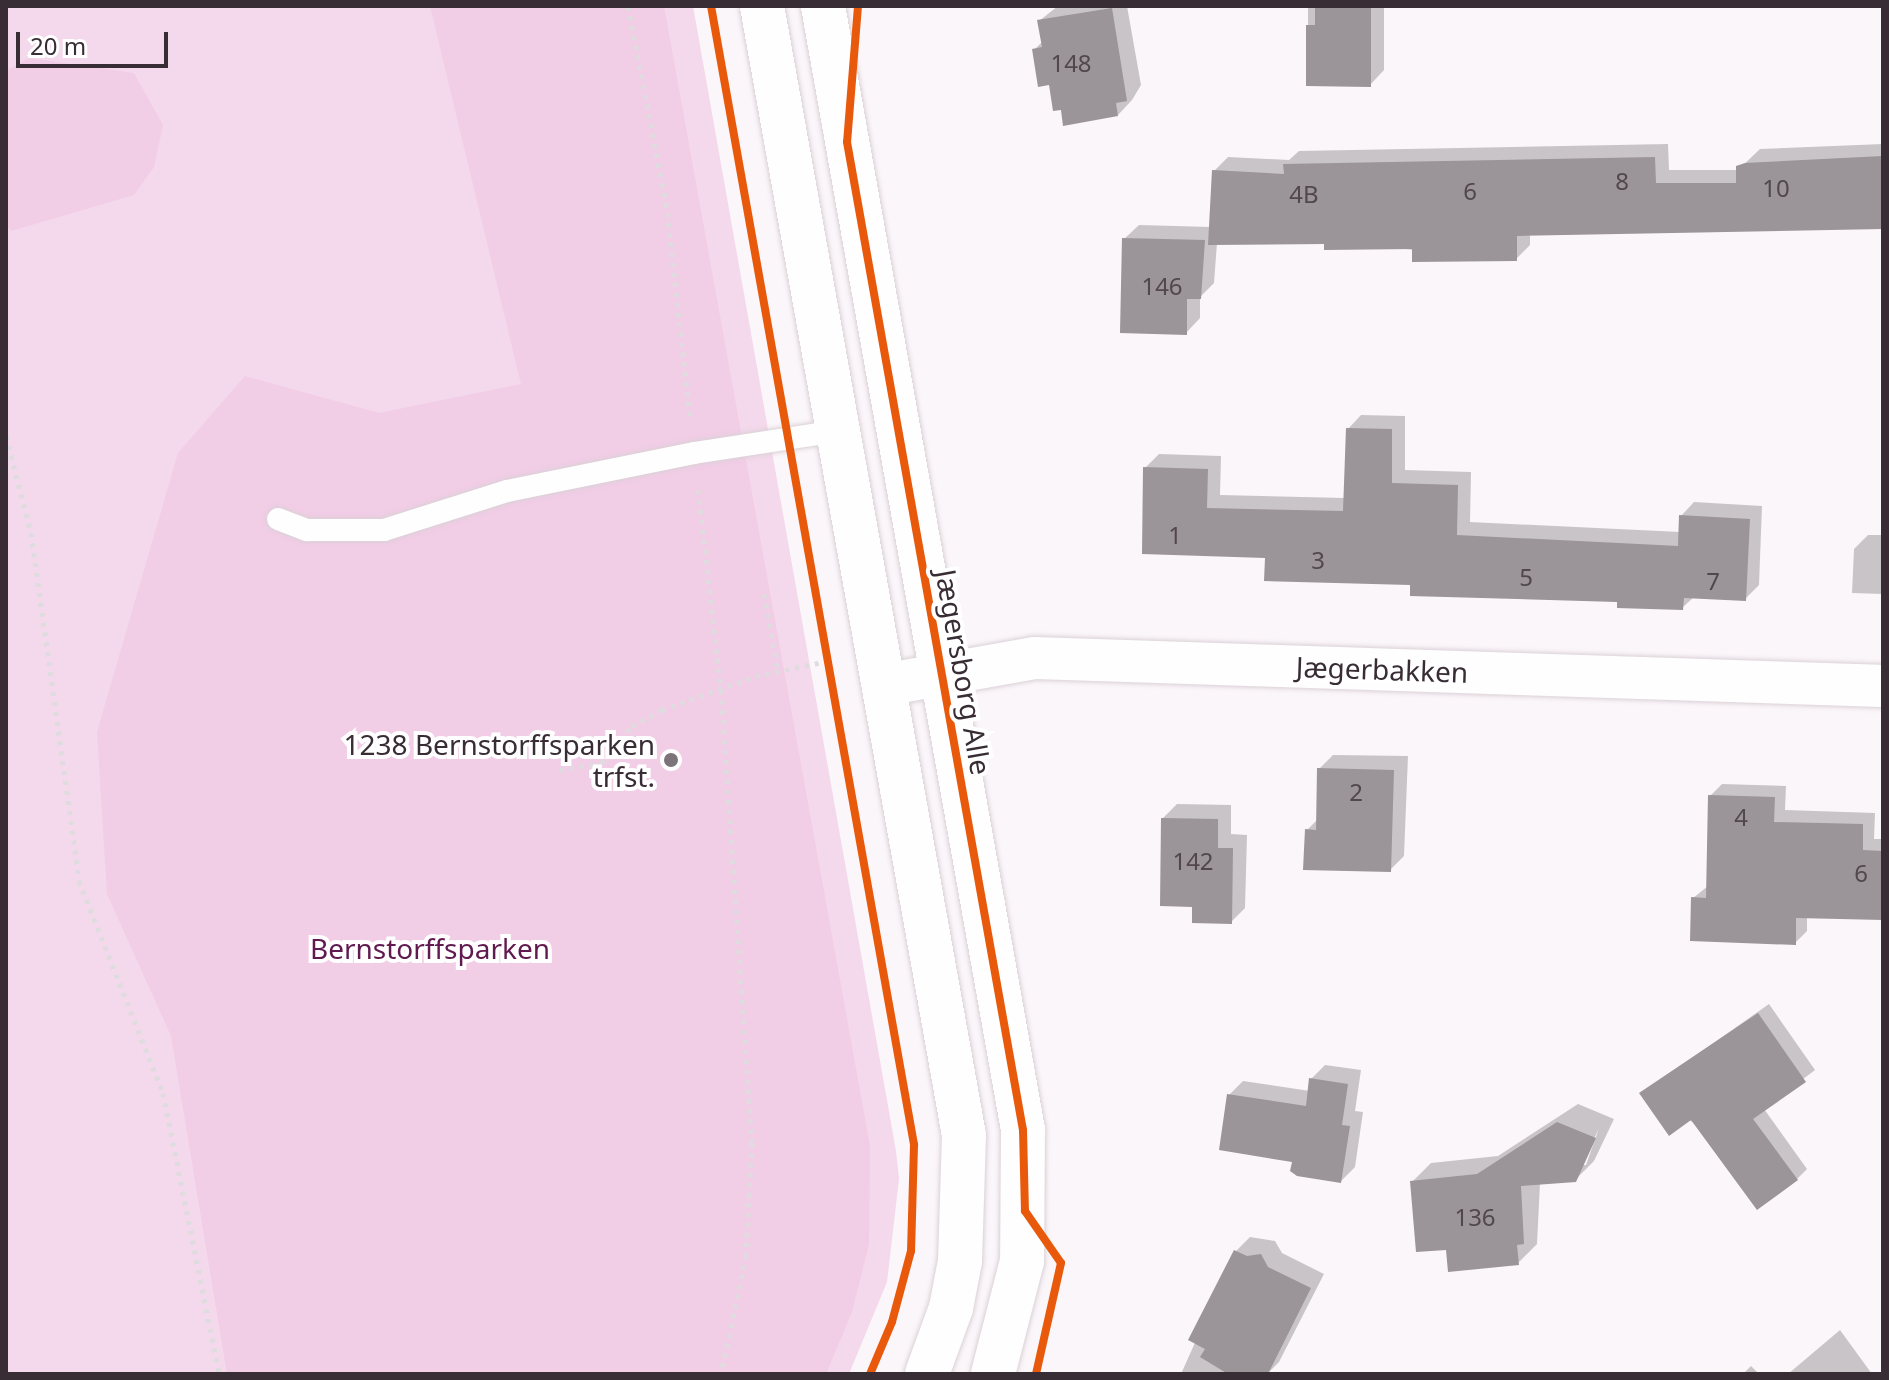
<!DOCTYPE html>
<html>
<head>
<meta charset="utf-8">
<style>
	body { margin:0 }
	#map { position:relative; width:1889px; height:1380px; overflow:hidden; background:#fbf6f9; font-family:"Noto Sans",sans-serif }
	div>[style] { position:absolute }
	.green>* { inset:0; background:#f4d8eb }
	.forest>* { inset:0; background:#f2cde6 }
	.shadow>* { inset:0; background:#0003 }
	.building>* { inset:0; background:#9b9498 }
	.path>* { height:5px; margin-top:-2.5px; transform-origin:0; background:repeating-linear-gradient(90deg,#dedcde 0 4px,transparent 0 10px) }
	.roads { filter:drop-shadow(0 0 2px #dad1d7) drop-shadow(0 0 2px #dad1d7) }
	.lane>* { height:22px; margin:-11px; padding:0 11px; transform-origin:11px; border-radius:11px; background:#fefefe }
	.street>* { height:42px; margin:-21px; padding:0 21px; transform-origin:21px; border-radius:21px; background:#fefefe }
	.secondary>* { height:44px; margin:-22px; padding:0 22px; transform-origin:22px; border-radius:22px; background:#fefefe }
	.cycleway>* { height:8px; margin:-4px; padding:0 4px; transform-origin:4px; border-radius:4px; background:#e8590c }
	.dots>* { width:22px; height:22px; translate:-50% -50%; box-sizing:border-box; border:4px solid #fff; border-radius:50% }
	span { translate:-50% -50%; white-space:nowrap; text-align:center; line-height:1.15; -webkit-text-stroke:8px #fff; paint-order:stroke }
	.number-label { font-size:24px; color:#52474e }
	.number-label span { -webkit-text-stroke-width:0 }
	.street-label { font-size:28px; color:#392d35 }
	.poi-label { font-size:28px; color:#392d35 }
	.right { translate:-100% -50%; text-align:right }
	.park-label { font-size:28px; color:#611a4f }
	.frame { position:absolute; inset:0; border:8px solid #392d35; pointer-events:none }
	.scale { position:absolute; left:16px; top:32px; width:152px; height:36px; box-sizing:border-box; border:4px solid #392d35; border-top:0; padding-left:10px; font-size:24px; line-height:28px; white-space:nowrap; color:#392d35; -webkit-text-stroke:6px #fff; paint-order:stroke }
</style>
</head>
<body>
<div id="map">
	<div class="green">
		<div style="clip-path:polygon(6px 6px,693px 6px,896px 1151px,899px 1179px,887px 1282px,849px 1374px,6px 1374px)"></div>
	</div>
	<div class="forest">
		<div style="clip-path:polygon(430px 6px,664px 6px,870px 1146px,869px 1244px,852px 1312px,826px 1374px,227px 1374px,171px 1036px,107px 894px,97px 732px,178px 453px,245px 376px,379px 413px,521px 384px)"></div>
		<div style="clip-path:polygon(29px 58px,134px 73px,163px 125px,154px 167px,134px 195px,11px 231px,6px 225px,6px 71px)"></div>
	</div>
	<div class="shadow">
		<div style="clip-path:polygon(1127px 6px,1141px 85px,1132px 100px,1118px 115px,1063px 108px,1034px 50px,1043px 41px,1039px 21px,1058px 6px)"></div>
		<div style="clip-path:polygon(1308px 6px,1384px 6px,1384px 70px,1370px 85px,1308px 84px)"></div>
		<div style="clip-path:polygon(1668px 144px,1669px 170px,1738px 170px,1760px 149px,1883px 144px,1883px 229px,1670px 228px,1530px 234px,1530px 245px,1516px 259px,1326px 242px,1217px 243px,1214px 283px,1200px 297px,1200px 318px,1186px 333px,1124px 239px,1139px 225px,1211px 227px,1214px 171px,1228px 157px,1289px 160px,1299px 151px)"></div>
		<div style="clip-path:polygon(1361px 415px,1405px 416px,1405px 470px,1471px 472px,1470px 522px,1680px 532px,1681px 516px,1694px 502px,1762px 506px,1759px 585px,1745px 599px,1694px 597px,1682px 608px,1412px 583px,1267px 556px,1145px 468px,1159px 454px,1221px 456px,1220px 495px,1345px 498px,1348px 429px)"></div>
		<div style="clip-path:polygon(1868px 535px,1883px 535px,1883px 594px,1852px 593px,1854px 549px)"></div>
		<div style="clip-path:polygon(1333px 755px,1408px 756px,1404px 856px,1390px 870px,1307px 830px,1318px 819px,1319px 769px)"></div>
		<div style="clip-path:polygon(1722px 784px,1786px 786px,1785px 810px,1875px 813px,1874px 839px,1883px 839px,1883px 918px,1807px 916px,1807px 931px,1795px 943px,1693px 898px,1708px 886px,1710px 796px)"></div>
		<div style="clip-path:polygon(1177px 804px,1231px 805px,1231px 834px,1247px 835px,1245px 908px,1231px 922px,1163px 818px)"></div>
		<div style="clip-path:polygon(1769px 1004px,1815px 1070px,1764px 1109px,1807px 1169px,1797px 1179px,1641px 1094px)"></div>
		<div style="clip-path:polygon(1325px 1065px,1361px 1070px,1355px 1111px,1363px 1112px,1355px 1167px,1341px 1181px,1294px 1160px,1229px 1095px,1243px 1081px,1310px 1091px,1311px 1079px)"></div>
		<div style="clip-path:polygon(evenodd,1578px 1104px,1614px 1119px,1594px 1161px,1575px 1180px,1540px 1183px,1537px 1244px,1518px 1263px,1448px 1248px,1412px 1182px,1431px 1163px,1498px 1156px,1578px 1104px,1599px 1128px,1586px 1165px,1582px 1165px,1599px 1128px)"></div>
		<div style="clip-path:polygon(1250px 1237px,1275px 1241px,1282px 1253px,1324px 1274px,1279px 1362px,1267px 1374px,1181px 1374px,1236px 1251px)"></div>
		<div style="clip-path:polygon(1840px 1330px,1872px 1374px,1788px 1374px)"></div>
		<div style="clip-path:polygon(1751px 1366px,1759px 1374px,1743px 1374px)"></div>
	</div>
	<div class="building">
		<div style="clip-path:polygon(1315px 6px,1371px 6px,1371px 87px,1306px 86px,1306px 25px,1315px 25px)"></div>
		<div style="clip-path:polygon(1112px 8px,1127px 101px,1116px 103px,1118px 116px,1063px 126px,1061px 110px,1053px 111px,1049px 85px,1038px 87px,1032px 49px,1042px 47px,1037px 20px)"></div>
		<div style="clip-path:polygon(1883px 156px,1883px 229px,1517px 236px,1517px 261px,1412px 262px,1412px 249px,1324px 250px,1324px 244px,1208px 245px,1212px 170px,1284px 174px,1283px 164px,1655px 157px,1656px 183px,1736px 183px,1736px 166px,1745px 163px)"></div>
		<div style="clip-path:polygon(1122px 238px,1205px 240px,1201px 299px,1187px 299px,1187px 335px,1120px 333px)"></div>
		<div style="clip-path:polygon(1346px 428px,1392px 429px,1392px 483px,1458px 485px,1457px 535px,1678px 546px,1679px 515px,1750px 519px,1746px 601px,1684px 598px,1683px 610px,1617px 608px,1617px 602px,1410px 596px,1410px 585px,1264px 581px,1265px 558px,1142px 554px,1143px 467px,1208px 469px,1207px 508px,1343px 511px)"></div>
		<div style="clip-path:polygon(1317px 768px,1394px 770px,1391px 872px,1303px 870px,1305px 829px,1316px 830px)"></div>
		<div style="clip-path:polygon(1708px 795px,1775px 797px,1774px 822px,1863px 824px,1863px 850px,1883px 851px,1883px 920px,1796px 918px,1796px 945px,1690px 941px,1691px 897px,1706px 898px)"></div>
		<div style="clip-path:polygon(1161px 818px,1218px 819px,1218px 848px,1233px 848px,1232px 924px,1192px 923px,1192px 907px,1160px 906px)"></div>
		<div style="clip-path:polygon(1758px 1013px,1806px 1082px,1753px 1119px,1798px 1180px,1757px 1210px,1691px 1120px,1669px 1136px,1639px 1093px)"></div>
		<div style="clip-path:polygon(1309px 1078px,1348px 1084px,1342px 1125px,1350px 1126px,1341px 1183px,1297px 1176px,1290px 1171px,1292px 1162px,1219px 1150px,1227px 1094px,1306px 1106px)"></div>
		<div style="clip-path:polygon(1557px 1122px,1596px 1138px,1576px 1182px,1521px 1186px,1524px 1244px,1517px 1245px,1519px 1265px,1448px 1272px,1446px 1250px,1416px 1252px,1410px 1181px,1477px 1174px)"></div>
		<div style="clip-path:polygon(1234px 1250px,1247px 1256px,1261px 1254px,1268px 1267px,1311px 1288px,1268px 1374px,1228px 1374px,1200px 1357px,1205px 1349px,1188px 1340px)"></div>
	</div>
	<div class="path">
		<div style="left:628px;top:6px;width:201px;rotate:79.1deg"></div>
		<div style="left:666px;top:203px;width:214px;rotate:83.6deg"></div>
		<div style="left:6px;top:436px;width:100px;rotate:75.5deg"></div>
		<div style="left:31px;top:533px;width:351px;rotate:82.1deg"></div>
		<div style="left:79px;top:881px;width:228px;rotate:68.4deg"></div>
		<div style="left:163px;top:1093px;width:287px;rotate:78.7deg"></div>
		<div style="left:698px;top:490px;width:201px;rotate:83.4deg"></div>
		<div style="left:721px;top:690px;width:454px;rotate:86.1deg"></div>
		<div style="left:752px;top:1143px;width:112px;rotate:93.1deg"></div>
		<div style="left:746px;top:1255px;width:122px;rotate:101.9deg"></div>
		<div style="left:764px;top:594px;width:78px;rotate:79.7deg"></div>
		<div style="left:560px;top:770px;width:43px;rotate:-9.5deg"></div>
		<div style="left:602px;top:763px;width:48px;rotate:-51deg"></div>
		<div style="left:632px;top:726px;width:34px;rotate:-28deg"></div>
		<div style="left:662px;top:710px;width:100px;rotate:-19.9deg"></div>
		<div style="left:756px;top:676px;width:74px;rotate:-11.8deg"></div>
	</div>
	<div class="roads">
		<div class="lane">
			<div style="left:278px;top:519px;width:31px;rotate:21deg"></div>
			<div style="left:307px;top:530px;width:77px"></div>
			<div style="left:384px;top:530px;width:129px;rotate:-17.6deg"></div>
			<div style="left:507px;top:491px;width:191px;rotate:-11.5deg"></div>
			<div style="left:694px;top:453px;width:146px;rotate:-8.7deg"></div>
		</div>
		<div class="street">
			<div style="left:883px;top:685px;width:154px;rotate:-10.1deg"></div>
			<div style="left:1035px;top:658px;width:848px;rotate:1.89deg"></div>
		</div>
		<div class="secondary">
			<div style="left:762px;top:6px;width:1147px;rotate:79.86deg"></div>
			<div style="left:964px;top:1135px;width:126px;rotate:91.8deg"></div>
			<div style="left:960px;top:1261px;width:48px;rotate:100.8deg"></div>
			<div style="left:951px;top:1308px;width:70px;rotate:110deg"></div>
			<div style="left:823px;top:6px;width:1142px;rotate:79.91deg"></div>
			<div style="left:1023px;top:1130px;width:131px;rotate:90.4deg"></div>
			<div style="left:1022px;top:1261px;width:117px;rotate:104.4deg"></div>
		</div>
	</div>
	<div class="cycleway">
		<div style="left:711px;top:6px;width:1157px;rotate:79.89deg"></div>
		<div style="left:914px;top:1145px;width:106px;rotate:91.6deg"></div>
		<div style="left:911px;top:1251px;width:73px;rotate:105deg"></div>
		<div style="left:892px;top:1322px;width:56px;rotate:112.9deg"></div>
		<div style="left:858px;top:6px;width:136px;rotate:94.6deg"></div>
		<div style="left:847px;top:142px;width:1004px;rotate:79.9deg"></div>
		<div style="left:1023px;top:1130px;width:81px;rotate:88.6deg"></div>
		<div style="left:1025px;top:1211px;width:63px;rotate:55.3deg"></div>
		<div style="left:1061px;top:1263px;width:114px;rotate:102.7deg"></div>
	</div>
	<div class="dots">
		<div style="left:671px;top:760px;background:#7d737a"></div>
	</div>
	<div class="number-label">
		<span style="left:1071px;top:63px">148</span>
		<span style="left:1622px;top:181px">8</span>
		<span style="left:1776px;top:188px">10</span>
		<span style="left:1470px;top:191px">6</span>
		<span style="left:1304px;top:194px">4B</span>
		<span style="left:1162px;top:286px">146</span>
		<span style="left:1175px;top:535px">1</span>
		<span style="left:1318px;top:560px">3</span>
		<span style="left:1526px;top:577px">5</span>
		<span style="left:1713px;top:581px">7</span>
		<span style="left:1356px;top:792px">2</span>
		<span style="left:1741px;top:817px">4</span>
		<span style="left:1193px;top:861px">142</span>
		<span style="left:1861px;top:873px">6</span>
		<span style="left:1475px;top:1217px">136</span>
	</div>
	<div class="street-label">
		<span style="left:1382px;top:669px;rotate:2deg">Jægerbakken</span>
		<span style="left:964px;top:672px;rotate:80deg">Jægersborg Alle</span>
	</div>
	<div class="poi-label">
		<span class="right" style="left:655px;top:760px">1238 Bernstorffsparken<br>trfst.</span>
	</div>
	<div class="park-label">
		<span style="left:430px;top:948px">Bernstorffsparken</span>
	</div>
	<div class="frame"></div>
	<div class="scale">20 m</div>
</div>
</body>
</html>
